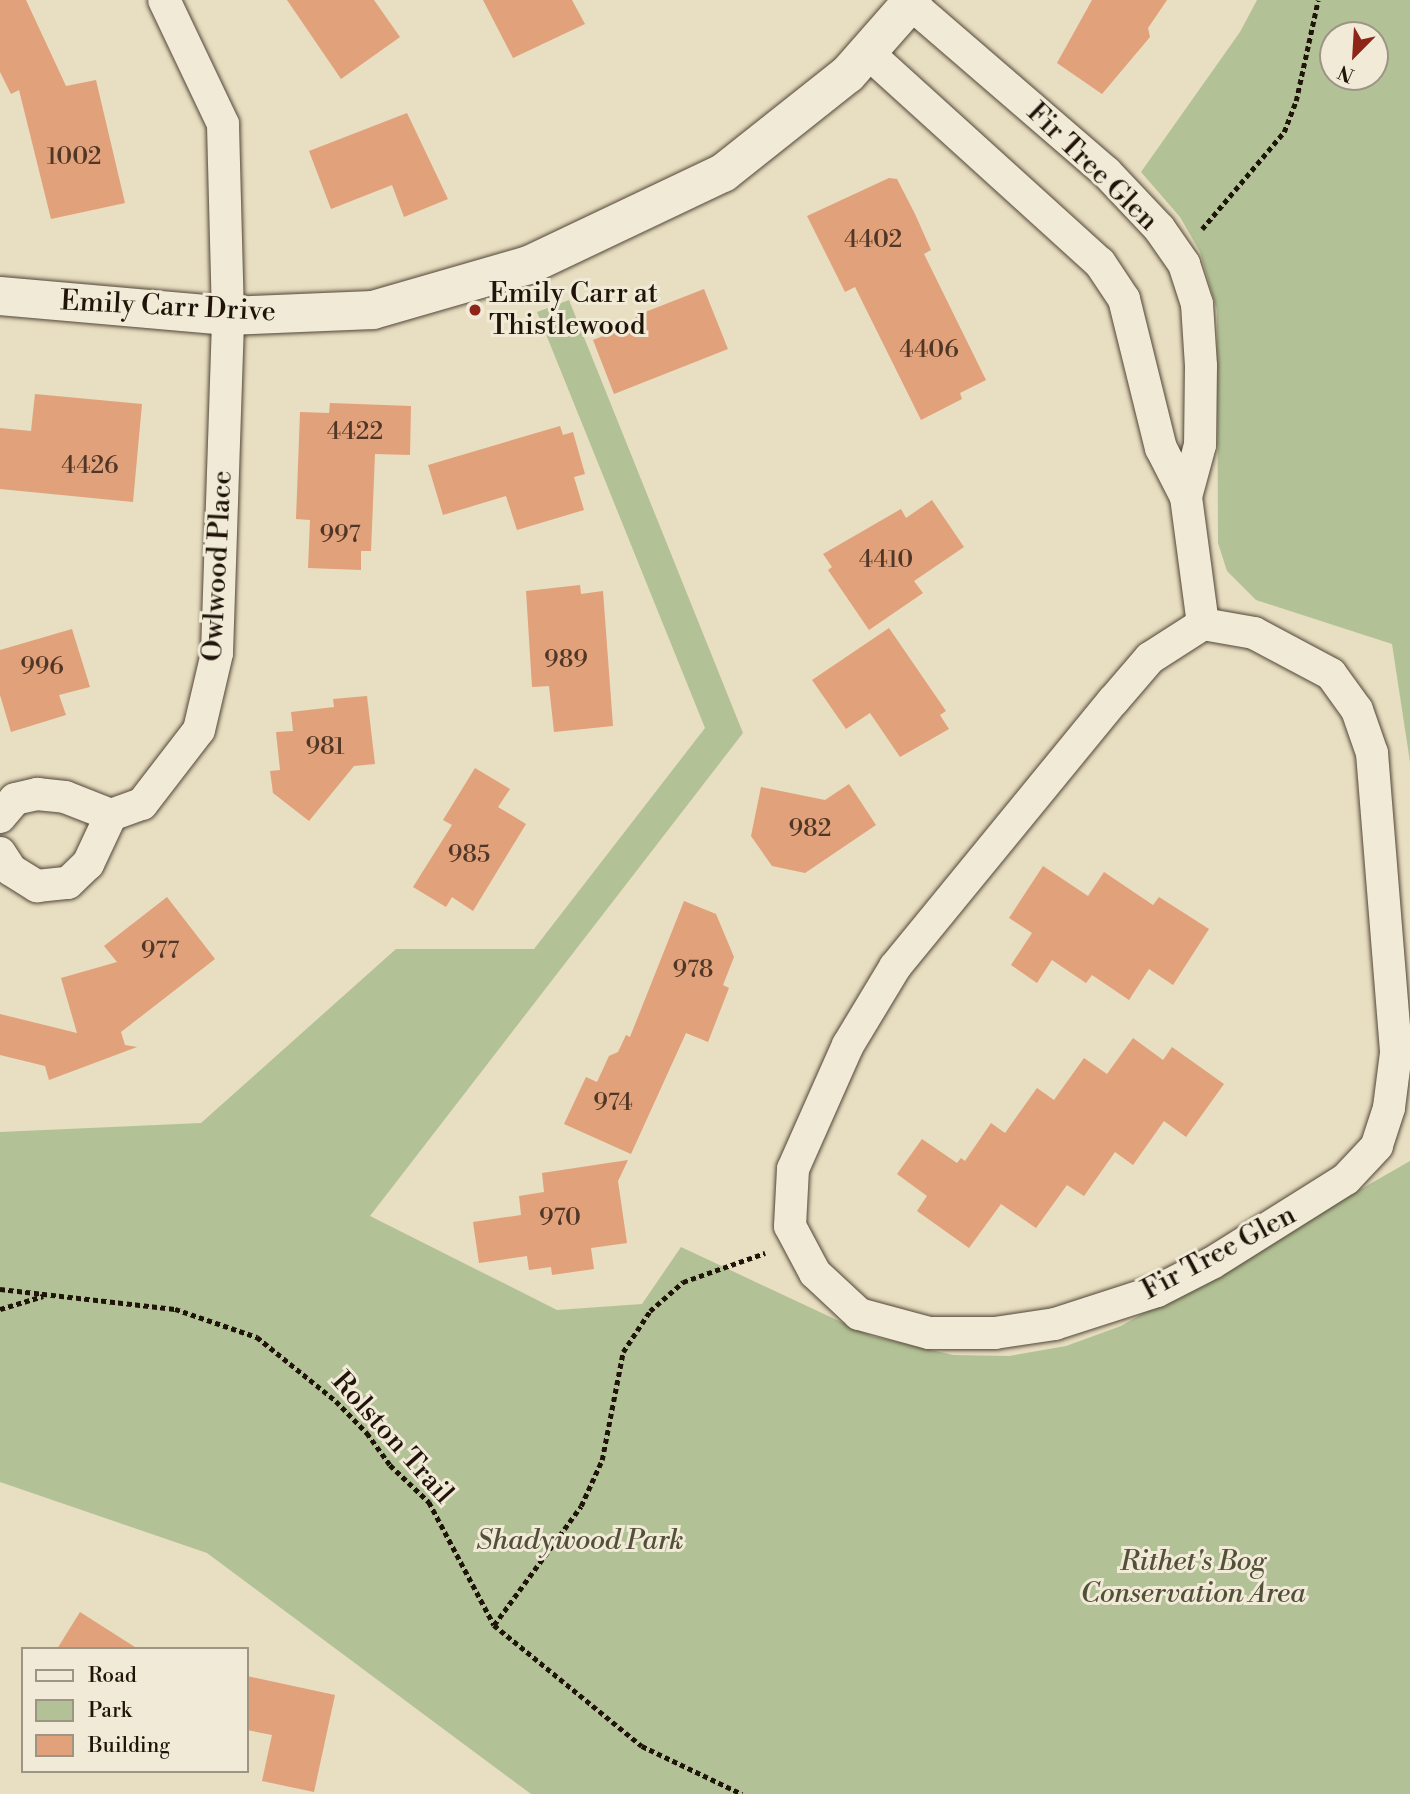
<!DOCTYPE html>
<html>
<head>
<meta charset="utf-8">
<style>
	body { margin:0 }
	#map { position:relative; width:1410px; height:1794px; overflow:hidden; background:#e8dec1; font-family:"Libre Bodoni",serif }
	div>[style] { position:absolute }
	.green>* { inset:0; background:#b3c296 }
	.building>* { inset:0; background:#e0a17b }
	.path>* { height:4.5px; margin-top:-2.25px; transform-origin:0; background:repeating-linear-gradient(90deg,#201309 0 5px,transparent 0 8.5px) }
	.roads { filter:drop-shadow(0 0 2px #524637) drop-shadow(0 0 2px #524637) }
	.minor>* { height:32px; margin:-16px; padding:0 16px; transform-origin:16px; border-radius:16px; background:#f0ead7 }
	.tertiary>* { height:38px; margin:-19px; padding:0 19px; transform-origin:19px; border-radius:19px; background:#f0ead7 }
	.dots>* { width:19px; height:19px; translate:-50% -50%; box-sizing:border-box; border:4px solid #f0ead7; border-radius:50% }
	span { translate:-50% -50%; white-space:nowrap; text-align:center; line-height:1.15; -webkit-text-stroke:6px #f0ead7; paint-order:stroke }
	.number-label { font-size:24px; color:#503626 }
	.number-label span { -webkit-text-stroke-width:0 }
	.street-label { font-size:28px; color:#201309 }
	.poi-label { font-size:28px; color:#201309 }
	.left { translate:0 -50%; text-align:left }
	.park-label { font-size:28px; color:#53503a; font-style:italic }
	.legend { position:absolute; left:21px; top:1647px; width:228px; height:126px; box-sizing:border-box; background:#f0ead7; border:2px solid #9d9485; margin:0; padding:9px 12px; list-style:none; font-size:21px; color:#201309 }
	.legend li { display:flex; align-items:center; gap:14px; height:35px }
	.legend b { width:35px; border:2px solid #9d9485 }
	.north { position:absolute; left:1319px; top:21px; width:70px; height:70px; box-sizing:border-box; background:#f0ead7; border:2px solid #9d9485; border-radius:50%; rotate:204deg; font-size:19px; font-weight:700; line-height:28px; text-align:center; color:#201309 }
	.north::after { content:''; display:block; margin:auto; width:24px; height:32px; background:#8f2418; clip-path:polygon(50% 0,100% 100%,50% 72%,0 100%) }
</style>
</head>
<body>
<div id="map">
	<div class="green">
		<div style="clip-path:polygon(evenodd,1257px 0,1410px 0,1410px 762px,1392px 644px,1256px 600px,1227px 571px,1218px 543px,1217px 310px,1200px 252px,1180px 217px,1141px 172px,1240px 32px,1257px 0,1375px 35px,1375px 77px,1333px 77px,1333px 35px,1375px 35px)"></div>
		<div style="clip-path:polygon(569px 300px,743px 733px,370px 1216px,557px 1310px,642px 1304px,681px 1247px,871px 1336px,953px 1355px,1009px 1356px,1066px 1346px,1121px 1326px,1410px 1161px,1410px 1794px,531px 1794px,207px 1553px,0 1482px,0 1132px,201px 1123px,396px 949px,534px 949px,705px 728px,537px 312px)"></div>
	</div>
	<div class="building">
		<div style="clip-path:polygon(0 0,26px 0,66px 86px,96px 80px,125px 203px,51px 219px,19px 90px,11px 94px,0 72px)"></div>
		<div style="clip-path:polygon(287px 0,374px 0,400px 37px,341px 79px)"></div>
		<div style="clip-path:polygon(483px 0,572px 0,585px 24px,513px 58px)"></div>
		<div style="clip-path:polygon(1092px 0,1167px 0,1148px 28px,1150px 37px,1102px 94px,1057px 63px)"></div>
		<div style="clip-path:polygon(407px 113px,448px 199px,404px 217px,392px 185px,331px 209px,309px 151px)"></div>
		<div style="clip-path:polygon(889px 178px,897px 179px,915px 214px,931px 250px,924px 254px,986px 380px,960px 393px,962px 399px,921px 420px,855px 287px,845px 292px,807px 216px)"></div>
		<div style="clip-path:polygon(704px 289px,728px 349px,614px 394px,593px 340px,638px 322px,635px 316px)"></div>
		<div style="clip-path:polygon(35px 394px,142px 404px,133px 502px,0 489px,0 428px,31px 431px)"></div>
		<div style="clip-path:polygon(330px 403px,411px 406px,410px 455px,375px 454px,371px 551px,361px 551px,361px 570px,308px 568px,310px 520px,296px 519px,300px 412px,329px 413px)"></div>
		<div style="clip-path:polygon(560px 426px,563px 435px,573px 432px,585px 474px,574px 477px,584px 510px,517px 530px,506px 496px,443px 515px,428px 465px)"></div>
		<div style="clip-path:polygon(932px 500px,964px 547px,914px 581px,923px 593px,869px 630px,828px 570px,832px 567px,823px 554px,901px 509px,906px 518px)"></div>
		<div style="clip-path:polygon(580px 585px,581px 594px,603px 591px,613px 726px,554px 732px,549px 686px,532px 687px,526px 591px)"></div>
		<div style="clip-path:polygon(889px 628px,946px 711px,940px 715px,949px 729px,900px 757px,870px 713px,846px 729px,812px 680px)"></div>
		<div style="clip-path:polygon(72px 629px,90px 687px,59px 695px,66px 715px,11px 732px,0 695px,0 650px)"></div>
		<div style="clip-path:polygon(367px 696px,375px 764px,354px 766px,309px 821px,273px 793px,270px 771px,280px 770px,276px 732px,293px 731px,291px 712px,334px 707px,333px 699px)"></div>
		<div style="clip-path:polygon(475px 768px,510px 789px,498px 807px,526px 824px,473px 911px,452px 897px,446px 907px,413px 887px,452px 825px,443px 820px)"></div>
		<div style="clip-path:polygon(849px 784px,876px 825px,805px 873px,772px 866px,751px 836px,761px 787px,825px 800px)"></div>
		<div style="clip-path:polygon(1043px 866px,1088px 896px,1104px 872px,1153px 905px,1159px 897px,1209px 929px,1173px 985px,1149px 969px,1129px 1000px,1092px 975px,1086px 983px,1052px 960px,1037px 983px,1011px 965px,1032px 933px,1009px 918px)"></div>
		<div style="clip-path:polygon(167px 897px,215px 959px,121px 1032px,125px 1045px,137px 1047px,49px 1080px,45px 1066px,0 1055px,0 1014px,77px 1033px,61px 978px,117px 962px,104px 946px)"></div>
		<div style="clip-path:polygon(684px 901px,716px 914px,734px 957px,723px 985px,729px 988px,708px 1042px,686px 1033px,631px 1154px,564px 1124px,586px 1077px,597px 1082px,609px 1056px,618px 1052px,626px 1035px,630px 1037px)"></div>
		<div style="clip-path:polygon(1133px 1038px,1163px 1060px,1172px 1047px,1224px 1084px,1186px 1137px,1164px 1121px,1133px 1165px,1115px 1152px,1084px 1196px,1067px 1185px,1036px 1228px,1001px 1204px,969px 1248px,917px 1211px,927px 1196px,897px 1174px,922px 1139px,957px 1163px,961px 1158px,965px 1161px,991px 1123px,1005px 1133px,1037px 1088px,1054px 1100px,1084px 1058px,1107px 1074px)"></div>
		<div style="clip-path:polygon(628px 1160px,618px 1181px,627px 1243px,591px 1248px,594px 1269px,552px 1275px,551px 1267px,529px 1270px,527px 1256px,479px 1263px,473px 1222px,521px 1215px,519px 1196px,544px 1192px,542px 1173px)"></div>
		<div style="clip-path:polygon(80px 1612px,138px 1649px,57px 1649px)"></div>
		<div style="clip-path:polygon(247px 1676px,335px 1695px,314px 1792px,262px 1781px,272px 1735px,247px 1730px)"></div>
	</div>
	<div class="path">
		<div style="left:1202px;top:229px;width:127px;rotate:-49.8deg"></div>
		<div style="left:1284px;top:132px;width:33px;rotate:-69deg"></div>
		<div style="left:1296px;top:101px;width:103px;rotate:-77.7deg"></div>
		<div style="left:0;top:1289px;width:176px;rotate:6.5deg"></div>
		<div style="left:175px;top:1309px;width:87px;rotate:18.9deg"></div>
		<div style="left:257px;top:1337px;width:102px;rotate:39deg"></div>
		<div style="left:336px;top:1401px;width:45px;rotate:45.9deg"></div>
		<div style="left:367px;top:1433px;width:39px;rotate:54deg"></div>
		<div style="left:390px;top:1465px;width:54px;rotate:43.5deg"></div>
		<div style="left:429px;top:1502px;width:139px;rotate:62.1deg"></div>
		<div style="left:494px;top:1625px;width:191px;rotate:39.3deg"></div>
		<div style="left:642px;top:1746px;width:111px;rotate:25.6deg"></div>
		<div style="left:0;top:1309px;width:45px;rotate:-16.8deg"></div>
		<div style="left:494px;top:1625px;width:147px;rotate:-53.8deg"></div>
		<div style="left:581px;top:1506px;width:51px;rotate:-65.5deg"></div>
		<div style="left:602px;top:1460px;width:110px;rotate:-79deg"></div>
		<div style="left:623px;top:1352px;width:49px;rotate:-56.6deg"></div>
		<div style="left:650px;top:1311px;width:44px;rotate:-41.3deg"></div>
		<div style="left:683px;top:1282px;width:87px;rotate:-19.5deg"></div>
	</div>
	<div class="roads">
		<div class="minor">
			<div style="left:910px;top:3px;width:259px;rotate:40.8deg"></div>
			<div style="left:1106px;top:172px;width:77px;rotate:46.6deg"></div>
			<div style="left:1159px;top:228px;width:44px;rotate:55.2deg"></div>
			<div style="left:1184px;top:264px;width:42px;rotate:72deg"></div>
			<div style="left:1197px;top:304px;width:62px;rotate:86.3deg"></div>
			<div style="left:1201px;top:366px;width:79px;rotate:90.7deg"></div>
			<div style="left:1200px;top:445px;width:54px;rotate:105.1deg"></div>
			<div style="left:867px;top:52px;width:314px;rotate:42.2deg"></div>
			<div style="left:1100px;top:263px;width:43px;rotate:56.3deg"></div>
			<div style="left:1124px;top:299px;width:154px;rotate:76.1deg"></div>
			<div style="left:1161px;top:448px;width:55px;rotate:63deg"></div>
			<div style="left:1186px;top:497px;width:128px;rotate:82.4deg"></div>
			<div style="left:1203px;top:624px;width:52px;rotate:10deg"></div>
			<div style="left:1254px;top:633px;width:87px;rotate:28deg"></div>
			<div style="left:1331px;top:674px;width:44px;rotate:54.2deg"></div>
			<div style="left:1357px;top:710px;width:46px;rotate:70.8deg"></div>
			<div style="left:1372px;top:753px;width:301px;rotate:85.4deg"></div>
			<div style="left:1396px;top:1053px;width:55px;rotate:97.3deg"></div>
			<div style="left:1389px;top:1108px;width:40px;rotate:108deg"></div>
			<div style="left:1377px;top:1146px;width:45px;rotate:133.2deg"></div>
			<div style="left:1346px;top:1179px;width:158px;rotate:147.9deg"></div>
			<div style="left:1212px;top:1263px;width:62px;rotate:153deg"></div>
			<div style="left:1157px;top:1291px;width:107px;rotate:162.1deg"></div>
			<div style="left:1055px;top:1324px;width:61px;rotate:171.5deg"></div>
			<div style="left:995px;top:1333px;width:66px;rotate:180deg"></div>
			<div style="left:929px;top:1333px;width:73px;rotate:-164.8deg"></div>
			<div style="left:859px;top:1314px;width:60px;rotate:-137deg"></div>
			<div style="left:815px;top:1273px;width:53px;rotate:-118deg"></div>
			<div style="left:790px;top:1226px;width:57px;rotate:-87deg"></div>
			<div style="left:793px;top:1169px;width:136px;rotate:-66.1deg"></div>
			<div style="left:848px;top:1045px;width:91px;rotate:-58.9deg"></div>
			<div style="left:895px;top:967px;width:344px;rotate:-50.7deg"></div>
			<div style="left:1113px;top:701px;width:57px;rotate:-49.3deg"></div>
			<div style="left:1150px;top:658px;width:63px;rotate:-32.7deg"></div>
			<div style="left:0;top:817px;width:23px;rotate:-50deg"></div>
			<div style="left:15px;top:799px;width:23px;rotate:-13deg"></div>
			<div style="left:37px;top:794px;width:28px;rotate:6deg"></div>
			<div style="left:65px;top:797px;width:49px;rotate:21.4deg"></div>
			<div style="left:111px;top:815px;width:33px;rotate:-20deg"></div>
			<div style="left:142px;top:804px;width:93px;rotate:-52.4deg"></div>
			<div style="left:199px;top:730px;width:79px;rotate:-76.8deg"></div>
			<div style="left:217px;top:653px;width:337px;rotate:-88.1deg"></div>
			<div style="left:228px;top:316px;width:192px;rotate:-91.5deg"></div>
			<div style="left:223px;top:124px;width:137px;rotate:-115.4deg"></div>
			<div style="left:0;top:853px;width:20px;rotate:57deg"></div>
			<div style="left:11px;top:870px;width:31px;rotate:32deg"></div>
			<div style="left:37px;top:886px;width:31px;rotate:-6deg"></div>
			<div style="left:68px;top:883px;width:28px;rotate:-44deg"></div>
			<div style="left:88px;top:864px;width:54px;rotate:-64.9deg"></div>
		</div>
		<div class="tertiary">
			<div style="left:0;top:296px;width:229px;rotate:5deg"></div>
			<div style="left:228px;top:316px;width:145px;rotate:-2.4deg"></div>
			<div style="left:373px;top:310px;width:162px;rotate:-16.1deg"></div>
			<div style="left:529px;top:265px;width:215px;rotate:-25.4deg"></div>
			<div style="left:723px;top:173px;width:159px;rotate:-38.4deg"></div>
			<div style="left:848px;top:74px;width:98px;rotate:-48.7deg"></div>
		</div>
	</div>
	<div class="dots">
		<div style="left:475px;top:310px;background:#8f2418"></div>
	</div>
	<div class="number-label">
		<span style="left:74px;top:158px">1002</span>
		<span style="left:873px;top:241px">4402</span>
		<span style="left:929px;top:351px">4406</span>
		<span style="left:355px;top:433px">4422</span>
		<span style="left:90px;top:467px">4426</span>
		<span style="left:340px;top:536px">997</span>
		<span style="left:886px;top:561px">4410</span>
		<span style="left:566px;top:661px">989</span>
		<span style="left:42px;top:668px">996</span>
		<span style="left:325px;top:748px">981</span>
		<span style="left:810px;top:830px">982</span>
		<span style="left:469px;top:856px">985</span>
		<span style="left:160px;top:952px">977</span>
		<span style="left:693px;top:971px">978</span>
		<span style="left:613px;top:1104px">974</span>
		<span style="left:560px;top:1219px">970</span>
	</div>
	<div class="street-label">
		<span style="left:1092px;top:167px;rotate:44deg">Fir Tree Glen</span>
		<span style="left:168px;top:307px;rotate:3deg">Emily Carr Drive</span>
		<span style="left:218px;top:566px;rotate:-87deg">Owlwood Place</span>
		<span style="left:1219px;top:1253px;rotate:-28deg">Fir Tree Glen</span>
		<span style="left:392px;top:1438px;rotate:48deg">Rolston Trail</span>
	</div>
	<div class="poi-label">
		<span class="left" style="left:489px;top:310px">Emily Carr at<br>Thistlewood</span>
	</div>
	<div class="park-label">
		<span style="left:580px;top:1541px">Shadywood Park</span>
		<span style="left:1193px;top:1578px">Rithet's Bog<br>Conservation Area</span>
	</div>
	<ul class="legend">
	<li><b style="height:9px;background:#f0ead7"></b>Road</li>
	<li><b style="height:19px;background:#b3c296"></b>Park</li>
	<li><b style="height:19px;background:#e0a17b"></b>Building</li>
	</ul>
	<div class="north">N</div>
</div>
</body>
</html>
